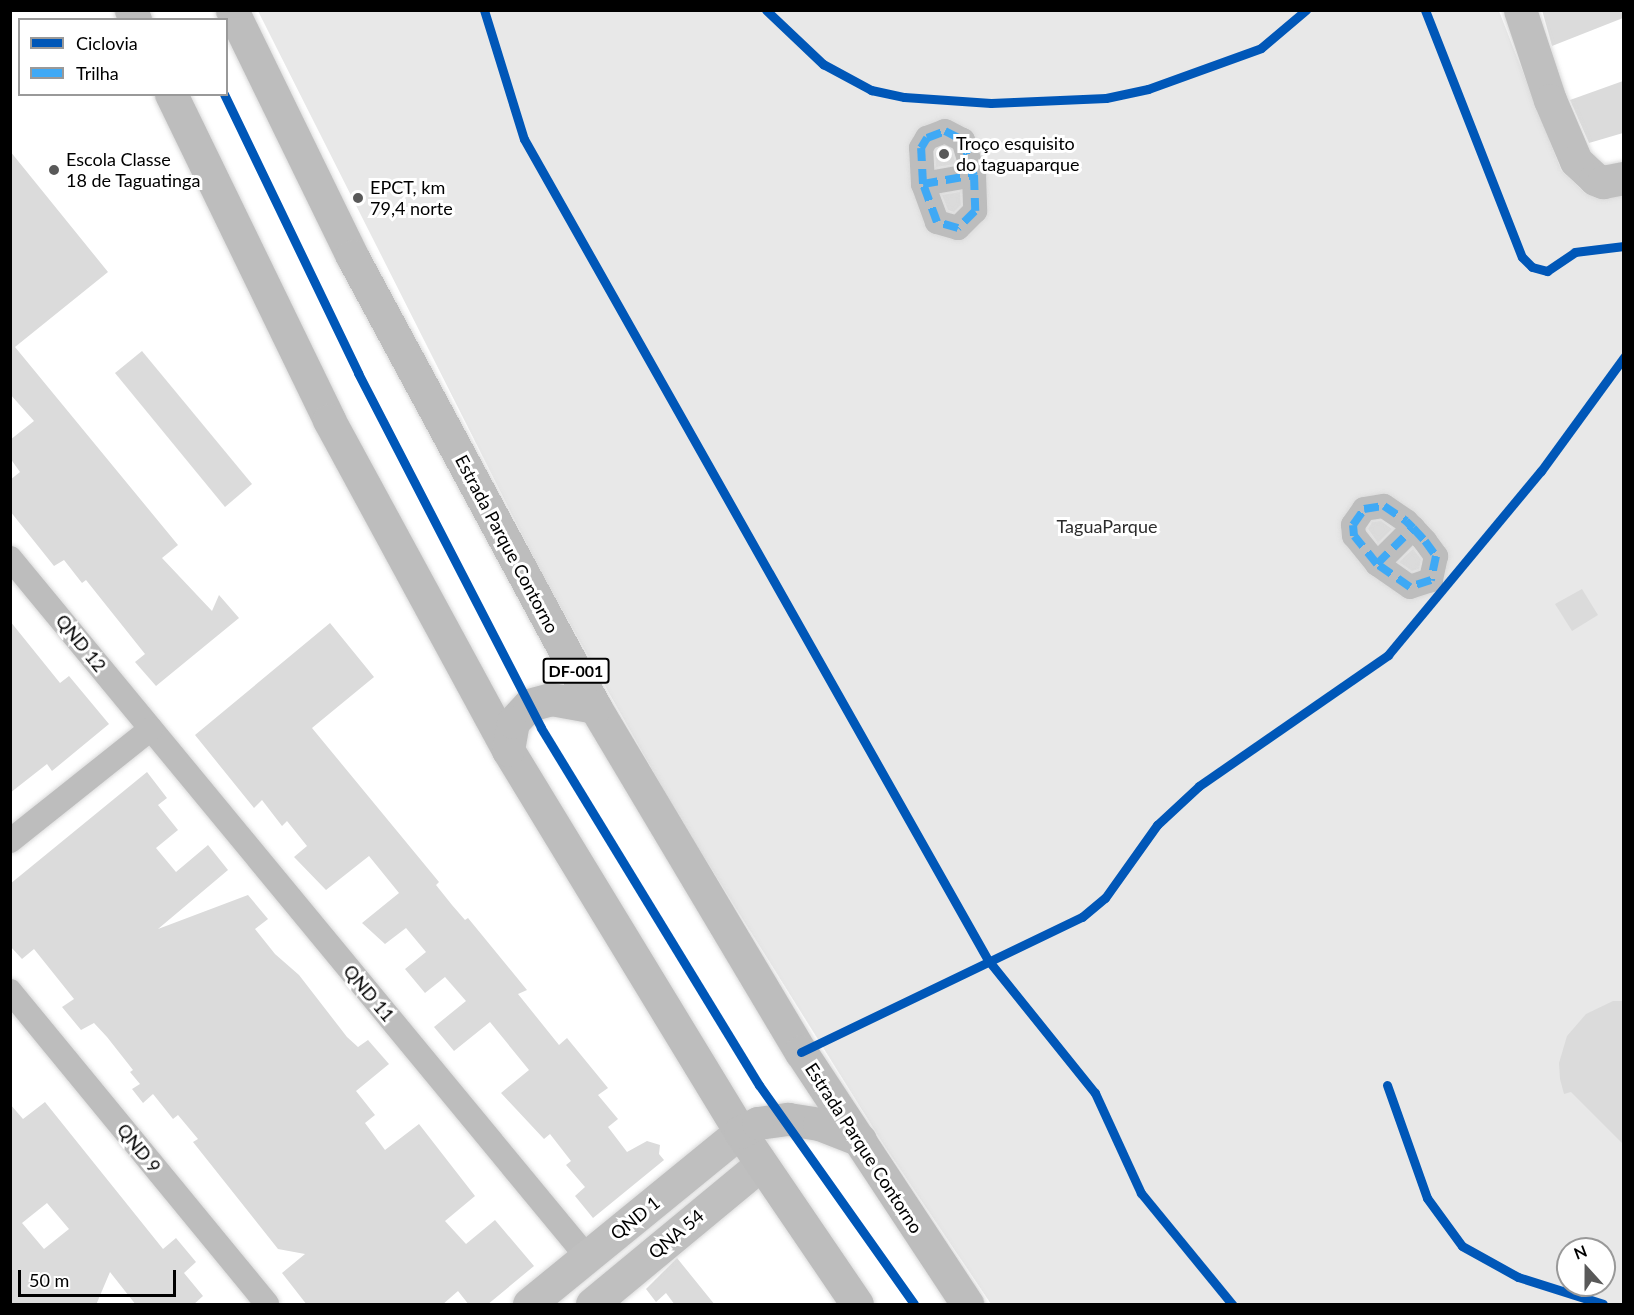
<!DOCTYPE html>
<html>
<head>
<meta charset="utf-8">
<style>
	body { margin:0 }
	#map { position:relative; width:1634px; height:1315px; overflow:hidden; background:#fff; font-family:Lato,sans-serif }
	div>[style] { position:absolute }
	.green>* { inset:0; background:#e8e8e8 }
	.building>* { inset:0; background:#dbdbdb }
	.roads { filter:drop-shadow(0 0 2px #dbdbdb) drop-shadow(0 0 2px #dbdbdb) }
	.street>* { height:24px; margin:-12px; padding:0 12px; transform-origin:12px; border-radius:12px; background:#bdbdbd }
	.secondary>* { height:33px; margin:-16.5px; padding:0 16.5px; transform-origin:16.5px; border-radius:16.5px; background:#bfbfbf }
	.highway>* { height:33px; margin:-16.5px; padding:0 16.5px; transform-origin:16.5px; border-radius:16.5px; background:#bdbdbd }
	.quiet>* { height:8px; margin-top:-4px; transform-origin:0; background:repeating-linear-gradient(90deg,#3fa9f5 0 15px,transparent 0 23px) }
	.cycleway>* { height:9px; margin:-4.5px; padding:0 4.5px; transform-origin:4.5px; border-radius:4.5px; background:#0057b8 }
	.dots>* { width:16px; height:16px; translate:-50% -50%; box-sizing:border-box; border:3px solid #fff; border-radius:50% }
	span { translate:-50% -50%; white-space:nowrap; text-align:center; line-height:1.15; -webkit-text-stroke:6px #fff; paint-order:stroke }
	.shield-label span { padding:2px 4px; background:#fff; border:2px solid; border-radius:4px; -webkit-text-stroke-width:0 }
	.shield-label { font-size:16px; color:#000; font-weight:700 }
	.poi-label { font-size:18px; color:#000 }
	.left { translate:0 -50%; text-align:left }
	.park-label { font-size:18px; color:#2c2c2c }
	.street-label { font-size:18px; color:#000 }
	.frame { position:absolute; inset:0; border:12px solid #000; pointer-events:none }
	.legend { position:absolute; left:18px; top:18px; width:210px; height:78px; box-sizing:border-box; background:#fff; border:2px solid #999; margin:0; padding:8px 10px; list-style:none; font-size:18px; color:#000 }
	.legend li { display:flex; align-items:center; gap:12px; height:30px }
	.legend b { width:30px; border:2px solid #999 }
	.north { position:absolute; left:1556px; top:1237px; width:60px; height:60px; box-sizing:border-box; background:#fff; border:2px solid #999; border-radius:50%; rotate:339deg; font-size:16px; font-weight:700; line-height:24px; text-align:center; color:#000 }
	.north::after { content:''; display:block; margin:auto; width:21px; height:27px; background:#595959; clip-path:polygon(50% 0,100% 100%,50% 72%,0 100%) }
	.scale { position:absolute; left:18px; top:1270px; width:158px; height:27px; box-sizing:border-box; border:3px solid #000; border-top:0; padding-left:8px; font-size:18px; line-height:21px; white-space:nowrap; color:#000; -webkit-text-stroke:4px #fff; paint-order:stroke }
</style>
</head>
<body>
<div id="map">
	<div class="green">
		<div style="clip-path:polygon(evenodd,258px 11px,1499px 11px,1561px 170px,1586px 194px,1623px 192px,1623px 1304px,991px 1304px,884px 1145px,679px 817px,542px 574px,258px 11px,1568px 1249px,1604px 1249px,1604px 1285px,1568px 1285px,1568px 1249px)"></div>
	</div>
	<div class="building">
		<div style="clip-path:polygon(1542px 10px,1623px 10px,1623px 18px,1552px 46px)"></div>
		<div style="clip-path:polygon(1623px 81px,1623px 133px,1589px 143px,1570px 100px)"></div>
		<div style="clip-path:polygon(944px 147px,951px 150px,956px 164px,936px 167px,935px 152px)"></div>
		<div style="clip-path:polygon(10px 151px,108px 272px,15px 347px,178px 545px,162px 558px,212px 611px,219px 595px,239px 618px,156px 686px,135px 662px,145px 654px,86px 580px,82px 583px,64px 560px,54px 566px,10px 511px,10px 480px,20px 472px,10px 458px,10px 440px,34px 421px,10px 394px)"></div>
		<div style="clip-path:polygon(960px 192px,961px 205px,954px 212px,948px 210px,942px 195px)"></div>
		<div style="clip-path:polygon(142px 351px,252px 484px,225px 507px,115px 373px)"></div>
		<div style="clip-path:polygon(1381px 521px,1392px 529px,1378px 543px,1368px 529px,1372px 522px)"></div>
		<div style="clip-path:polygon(1413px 549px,1421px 559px,1419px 569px,1412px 571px,1399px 562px)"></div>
		<div style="clip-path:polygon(1582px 589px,1598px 615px,1572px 631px,1555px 604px)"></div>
		<div style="clip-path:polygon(10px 621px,60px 683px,69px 676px,109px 724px,52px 771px,47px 764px,10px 793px)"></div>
		<div style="clip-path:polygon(330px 623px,374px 677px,312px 728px,439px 882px,436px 885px,452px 905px,465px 920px,468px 918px,527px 990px,518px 994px,559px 1045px,567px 1038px,608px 1088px,598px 1095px,618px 1119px,608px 1127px,627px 1152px,647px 1141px,660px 1145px,659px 1154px,664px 1160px,593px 1218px,575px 1196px,585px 1187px,566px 1165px,571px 1161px,550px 1134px,544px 1139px,501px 1093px,529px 1070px,490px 1022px,454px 1051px,434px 1027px,466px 1001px,445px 977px,425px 993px,405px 969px,426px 952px,406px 928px,385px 944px,362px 923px,399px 893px,369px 856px,326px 890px,294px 857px,307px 846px,287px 821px,282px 826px,262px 800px,254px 808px,195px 735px)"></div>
		<div style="clip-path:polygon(147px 772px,167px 798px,158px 805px,178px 830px,156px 848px,176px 872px,208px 845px,228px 870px,158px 929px,248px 895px,268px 919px,255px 929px,275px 954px,299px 975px,347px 1037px,358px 1047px,368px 1040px,389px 1064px,356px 1091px,375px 1115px,365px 1123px,385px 1150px,419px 1124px,475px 1196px,445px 1221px,466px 1244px,495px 1220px,534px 1266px,487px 1305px,469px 1305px,458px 1291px,442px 1305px,307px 1305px,282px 1273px,305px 1254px,278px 1249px,193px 1142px,198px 1139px,178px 1115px,173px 1119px,153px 1094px,143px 1103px,132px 1089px,140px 1084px,130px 1072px,133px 1070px,107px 1037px,94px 1023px,81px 1030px,62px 1007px,74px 999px,34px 949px,22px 959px,10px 946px,10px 884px)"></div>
		<div style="clip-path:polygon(1613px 1001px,1623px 1001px,1623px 1144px,1571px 1092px,1564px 1094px,1560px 1079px,1559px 1063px,1567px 1036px,1586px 1014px)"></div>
		<div style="clip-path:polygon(evenodd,45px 1102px,163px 1249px,176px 1238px,196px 1262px,184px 1273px,203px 1296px,193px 1305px,136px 1305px,110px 1272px,96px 1305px,10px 1305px,10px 1104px,23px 1119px,45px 1102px,47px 1203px,69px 1229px,44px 1249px,22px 1223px,47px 1203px)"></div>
		<div style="clip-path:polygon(677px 1258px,715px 1305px,675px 1305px,666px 1293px,656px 1302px,646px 1289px)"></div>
	</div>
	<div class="roads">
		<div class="street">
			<div style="left:923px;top:184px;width:36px;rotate:-93deg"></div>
			<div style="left:921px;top:148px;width:12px;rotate:-59deg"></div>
			<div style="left:927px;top:138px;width:19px;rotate:-21deg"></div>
			<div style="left:945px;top:131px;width:20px;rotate:27deg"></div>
			<div style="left:963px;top:140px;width:37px;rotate:73deg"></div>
			<div style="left:974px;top:175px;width:36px;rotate:88deg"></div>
			<div style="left:975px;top:211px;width:24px;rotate:135deg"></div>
			<div style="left:958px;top:228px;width:22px;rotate:-164deg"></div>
			<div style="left:937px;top:222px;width:40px;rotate:-110.2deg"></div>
			<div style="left:923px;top:184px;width:52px;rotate:-10deg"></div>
			<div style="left:10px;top:558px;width:906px;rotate:50.46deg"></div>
			<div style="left:1377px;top:564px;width:36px;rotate:-129deg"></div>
			<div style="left:1354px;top:536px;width:11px;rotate:-95deg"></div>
			<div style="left:1353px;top:525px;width:19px;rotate:-55deg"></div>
			<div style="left:1364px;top:509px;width:20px;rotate:-9deg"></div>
			<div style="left:1384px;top:506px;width:27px;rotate:34deg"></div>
			<div style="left:1406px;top:521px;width:10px;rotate:45deg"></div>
			<div style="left:1413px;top:528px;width:18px;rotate:47deg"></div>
			<div style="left:1425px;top:541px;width:19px;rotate:54deg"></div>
			<div style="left:1436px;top:556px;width:25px;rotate:102deg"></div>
			<div style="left:1431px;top:580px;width:22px;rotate:162deg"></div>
			<div style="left:1410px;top:587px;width:40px;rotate:-145.1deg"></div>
			<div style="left:1377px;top:564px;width:51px;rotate:-45deg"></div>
			<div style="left:10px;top:841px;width:180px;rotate:-38.5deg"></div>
			<div style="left:10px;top:991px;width:405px;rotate:50.6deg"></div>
		</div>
		<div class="secondary">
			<div style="left:1520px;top:10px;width:95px;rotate:71.6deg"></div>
			<div style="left:1550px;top:100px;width:66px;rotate:66.9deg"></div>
			<div style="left:1576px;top:161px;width:26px;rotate:43deg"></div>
			<div style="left:1595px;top:179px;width:9px;rotate:21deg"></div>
			<div style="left:1603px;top:182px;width:21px;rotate:-11deg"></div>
			<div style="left:529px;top:1304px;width:272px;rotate:-39.2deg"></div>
			<div style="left:592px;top:1304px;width:219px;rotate:-39.6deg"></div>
		</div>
		<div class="highway">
			<div style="left:131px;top:10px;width:11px;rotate:68deg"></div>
			<div style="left:232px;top:10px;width:274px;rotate:64deg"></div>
			<div style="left:352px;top:256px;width:512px;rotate:61.68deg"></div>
			<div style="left:595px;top:707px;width:402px;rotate:59.2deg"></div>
			<div style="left:801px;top:1052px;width:302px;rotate:56.6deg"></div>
			<div style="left:171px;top:94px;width:362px;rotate:64.1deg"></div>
			<div style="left:329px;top:420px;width:375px;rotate:61.5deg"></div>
			<div style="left:508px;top:750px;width:447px;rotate:58.7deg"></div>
			<div style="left:740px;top:1132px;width:208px;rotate:55.8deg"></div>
			<div style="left:508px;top:750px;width:28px;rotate:-80deg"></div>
			<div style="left:513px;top:722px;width:23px;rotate:-47deg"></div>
			<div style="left:529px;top:705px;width:23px;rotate:-15deg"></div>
			<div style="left:551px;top:699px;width:45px;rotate:10.3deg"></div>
			<div style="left:740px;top:1132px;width:20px;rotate:-27deg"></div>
			<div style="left:758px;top:1123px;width:30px;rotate:-8deg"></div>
			<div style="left:788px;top:1119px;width:31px;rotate:9deg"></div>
			<div style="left:819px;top:1124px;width:44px;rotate:21.3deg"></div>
		</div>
	</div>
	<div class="quiet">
		<div style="left:923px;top:184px;width:36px;rotate:-93deg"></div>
		<div style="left:921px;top:148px;width:12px;rotate:-59deg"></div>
		<div style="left:927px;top:138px;width:19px;rotate:-21deg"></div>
		<div style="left:945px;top:131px;width:20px;rotate:27deg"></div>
		<div style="left:963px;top:140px;width:37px;rotate:73deg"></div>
		<div style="left:974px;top:175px;width:36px;rotate:88deg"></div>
		<div style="left:975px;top:211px;width:24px;rotate:135deg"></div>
		<div style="left:958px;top:228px;width:22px;rotate:-164deg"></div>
		<div style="left:937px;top:222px;width:40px;rotate:-110.2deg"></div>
		<div style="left:923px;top:184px;width:52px;rotate:-10deg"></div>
		<div style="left:1377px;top:564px;width:36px;rotate:-129deg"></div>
		<div style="left:1354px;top:536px;width:11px;rotate:-95deg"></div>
		<div style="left:1353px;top:525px;width:19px;rotate:-55deg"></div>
		<div style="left:1364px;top:509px;width:20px;rotate:-9deg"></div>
		<div style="left:1384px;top:506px;width:27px;rotate:34deg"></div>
		<div style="left:1406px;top:521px;width:10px;rotate:45deg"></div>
		<div style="left:1413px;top:528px;width:18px;rotate:47deg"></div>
		<div style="left:1425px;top:541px;width:19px;rotate:54deg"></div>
		<div style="left:1436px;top:556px;width:25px;rotate:102deg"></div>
		<div style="left:1431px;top:580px;width:22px;rotate:162deg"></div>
		<div style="left:1410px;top:587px;width:40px;rotate:-145.1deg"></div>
		<div style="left:1377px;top:564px;width:51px;rotate:-45deg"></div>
	</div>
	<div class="cycleway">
		<div style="left:484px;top:10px;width:135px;rotate:72.8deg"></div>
		<div style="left:524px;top:139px;width:943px;rotate:60.53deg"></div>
		<div style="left:988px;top:960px;width:171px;rotate:51.2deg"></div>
		<div style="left:1095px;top:1093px;width:110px;rotate:65.3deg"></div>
		<div style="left:1141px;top:1193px;width:144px;rotate:50.7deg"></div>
		<div style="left:766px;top:10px;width:79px;rotate:43.5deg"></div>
		<div style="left:823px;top:64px;width:55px;rotate:28.4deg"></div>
		<div style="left:871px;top:90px;width:34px;rotate:12deg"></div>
		<div style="left:904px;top:97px;width:87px;rotate:3.9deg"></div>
		<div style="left:991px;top:103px;width:115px;rotate:-2.5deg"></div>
		<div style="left:1106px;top:98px;width:43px;rotate:-12.1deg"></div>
		<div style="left:1148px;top:89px;width:120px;rotate:-19.9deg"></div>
		<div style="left:1261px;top:48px;width:59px;rotate:-40.2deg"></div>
		<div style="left:1425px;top:10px;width:265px;rotate:68.6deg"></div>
		<div style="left:1522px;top:257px;width:14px;rotate:45deg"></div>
		<div style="left:1532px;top:267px;width:16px;rotate:15deg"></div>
		<div style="left:1547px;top:271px;width:34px;rotate:-34deg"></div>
		<div style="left:1575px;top:252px;width:49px;rotate:-7deg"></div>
		<div style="left:224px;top:94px;width:310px;rotate:64.3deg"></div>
		<div style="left:358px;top:373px;width:399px;rotate:62.7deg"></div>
		<div style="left:541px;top:728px;width:418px;rotate:58.6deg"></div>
		<div style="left:759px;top:1085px;width:268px;rotate:54.7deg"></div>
		<div style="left:801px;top:1052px;width:312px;rotate:-25.7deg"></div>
		<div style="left:1082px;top:917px;width:30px;rotate:-40deg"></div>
		<div style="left:1105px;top:898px;width:90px;rotate:-54.5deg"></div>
		<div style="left:1157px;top:825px;width:57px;rotate:-42.9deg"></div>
		<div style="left:1199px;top:786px;width:230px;rotate:-34.7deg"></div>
		<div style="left:1388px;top:655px;width:239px;rotate:-50.3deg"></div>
		<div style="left:1541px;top:471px;width:141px;rotate:-53.9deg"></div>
		<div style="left:1387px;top:1085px;width:120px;rotate:70.5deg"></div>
		<div style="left:1427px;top:1198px;width:59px;rotate:53.9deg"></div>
		<div style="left:1462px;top:1246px;width:64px;rotate:29deg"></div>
		<div style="left:1518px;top:1277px;width:89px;rotate:17.6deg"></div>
	</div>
	<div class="dots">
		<div style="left:944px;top:154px;background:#595959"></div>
		<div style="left:54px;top:170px;background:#595959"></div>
		<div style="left:358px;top:198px;background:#595959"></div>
	</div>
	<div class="shield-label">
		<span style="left:576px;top:671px">DF-001</span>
	</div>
	<div class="poi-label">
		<span class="left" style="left:956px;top:154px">Troço esquisito<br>do taguaparque</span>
		<span class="left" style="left:66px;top:170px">Escola Classe<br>18 de Taguatinga</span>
		<span class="left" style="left:370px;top:198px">EPCT, km<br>79,4 norte</span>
	</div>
	<div class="park-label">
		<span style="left:1107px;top:526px">TaguaParque</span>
	</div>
	<div class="street-label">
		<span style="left:507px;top:544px;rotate:62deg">Estrada Parque Contorno</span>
		<span style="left:81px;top:643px;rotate:51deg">QND 12</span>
		<span style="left:369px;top:993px;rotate:50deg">QND 11</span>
		<span style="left:139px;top:1148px;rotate:51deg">QND 9</span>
		<span style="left:864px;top:1148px;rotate:57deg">Estrada Parque Contorno</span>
		<span style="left:635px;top:1218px;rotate:-39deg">QND 1</span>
		<span style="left:676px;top:1234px;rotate:-40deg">QNA 54</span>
	</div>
	<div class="frame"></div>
	<ul class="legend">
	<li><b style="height:8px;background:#0057b8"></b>Ciclovia</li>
	<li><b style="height:8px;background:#3fa9f5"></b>Trilha</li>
	</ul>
	<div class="north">N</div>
	<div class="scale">50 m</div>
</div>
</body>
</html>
